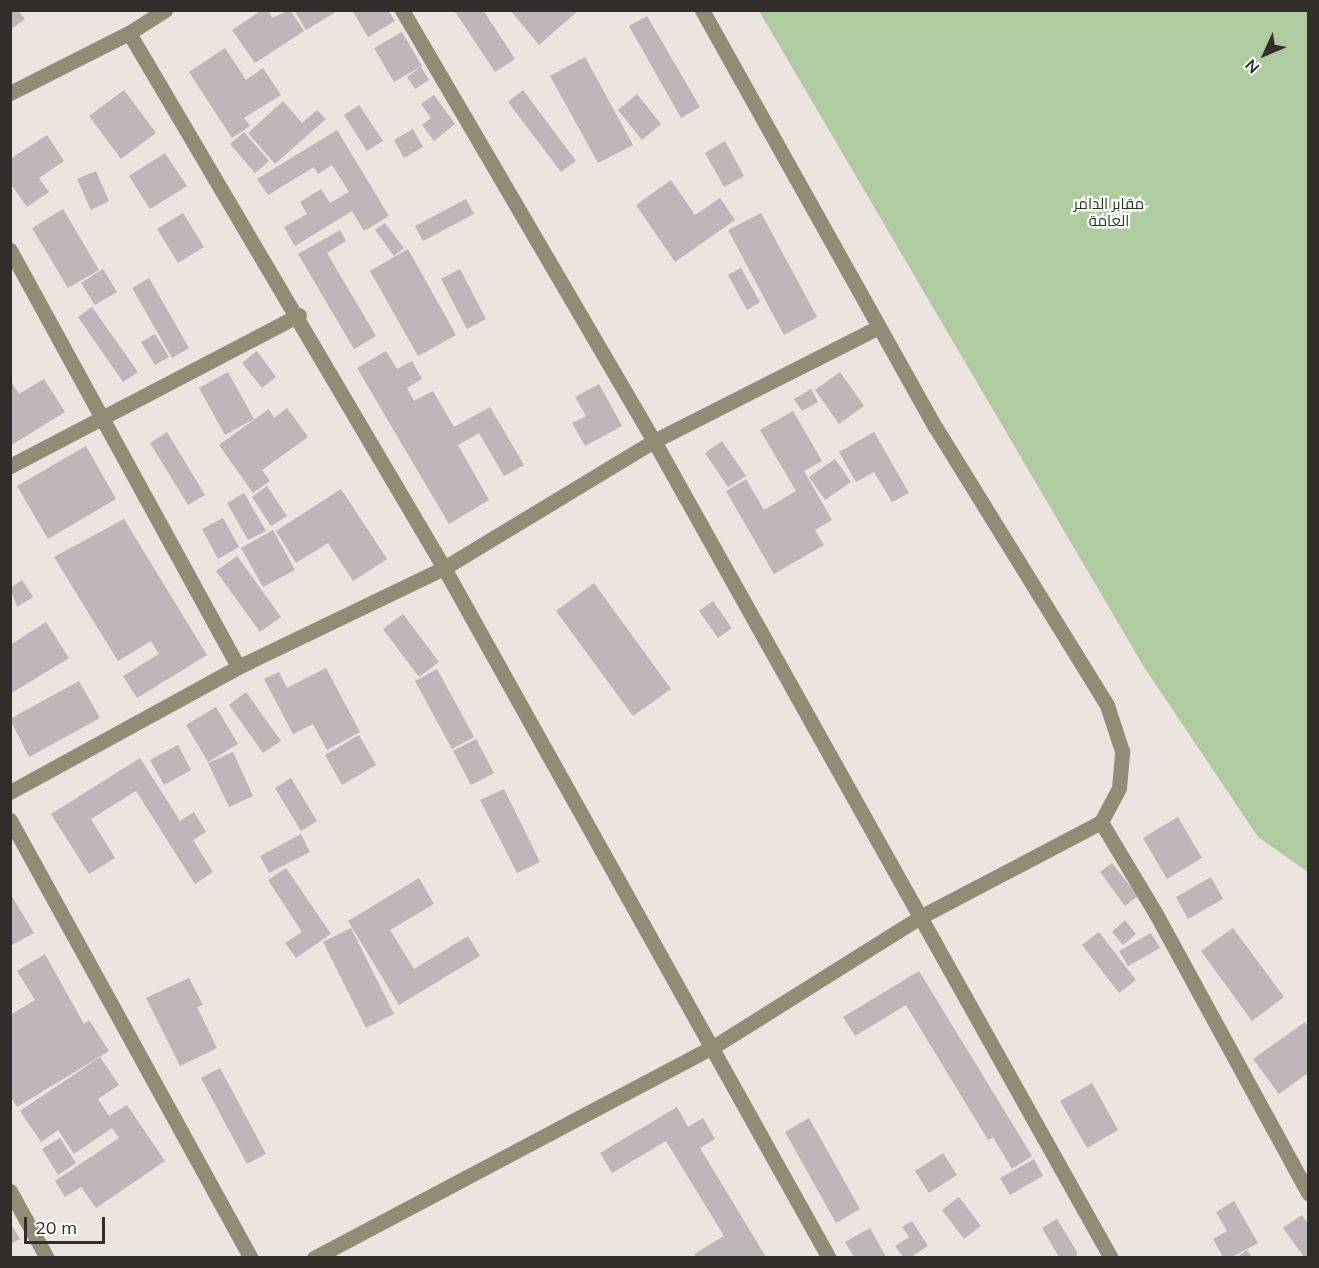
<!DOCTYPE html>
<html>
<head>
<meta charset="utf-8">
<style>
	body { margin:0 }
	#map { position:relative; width:1319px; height:1268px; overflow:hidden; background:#ebe4df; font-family:Mulish,Cairo,sans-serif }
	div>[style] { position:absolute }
	.green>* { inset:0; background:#afcba0 }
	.building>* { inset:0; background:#beb6b8 }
	.minor>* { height:15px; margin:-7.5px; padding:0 7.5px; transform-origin:7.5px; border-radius:7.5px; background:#928b76 }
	span { translate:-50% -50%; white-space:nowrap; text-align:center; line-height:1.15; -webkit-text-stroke:4.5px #fff; paint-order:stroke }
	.park-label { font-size:15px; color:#213c0e }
	.frame { position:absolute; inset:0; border:12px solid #302d2b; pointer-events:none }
	.north { position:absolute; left:1235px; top:24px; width:60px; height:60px; -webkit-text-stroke:4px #fff; paint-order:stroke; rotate:226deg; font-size:16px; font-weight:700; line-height:24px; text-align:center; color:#302d2b }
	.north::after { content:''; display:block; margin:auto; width:21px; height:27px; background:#302d2b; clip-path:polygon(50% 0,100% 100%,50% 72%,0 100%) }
	.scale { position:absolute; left:24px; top:1217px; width:81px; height:27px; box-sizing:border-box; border:3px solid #302d2b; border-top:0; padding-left:8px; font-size:18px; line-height:21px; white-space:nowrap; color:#302d2b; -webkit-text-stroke:4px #fff; paint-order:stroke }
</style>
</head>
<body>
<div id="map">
	<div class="green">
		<div style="clip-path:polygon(759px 11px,1308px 11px,1308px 872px,1258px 837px,1144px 667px)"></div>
	</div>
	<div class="building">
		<div style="clip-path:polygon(10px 10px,18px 10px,25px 19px,10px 30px)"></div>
		<div style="clip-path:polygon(262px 10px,268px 10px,272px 18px,290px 10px,304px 31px,255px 63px,232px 30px)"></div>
		<div style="clip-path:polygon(294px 10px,339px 10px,306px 30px)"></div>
		<div style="clip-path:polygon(352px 10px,388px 10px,395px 21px,368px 37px)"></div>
		<div style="clip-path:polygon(454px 10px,483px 10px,515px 59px,495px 72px)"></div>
		<div style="clip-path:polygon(510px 10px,579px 10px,539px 45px)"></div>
		<div style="clip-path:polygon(647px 16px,700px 107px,681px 118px,629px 26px)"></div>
		<div style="clip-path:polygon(402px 32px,422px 66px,394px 82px,374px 48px)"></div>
		<div style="clip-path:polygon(225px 48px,246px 80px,263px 68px,281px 95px,244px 118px,250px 126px,232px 138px,189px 72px)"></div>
		<div style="clip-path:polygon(585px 57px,633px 145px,598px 163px,550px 76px)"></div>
		<div style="clip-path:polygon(421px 67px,429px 80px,415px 89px,407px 77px)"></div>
		<div style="clip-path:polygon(124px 90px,156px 133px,121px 159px,89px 116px)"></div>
		<div style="clip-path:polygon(523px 90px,576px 161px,561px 172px,508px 102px)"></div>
		<div style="clip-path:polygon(637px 94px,661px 124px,642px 140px,618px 110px)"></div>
		<div style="clip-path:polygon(434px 95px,455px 124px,434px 141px,422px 125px,431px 118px,421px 104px)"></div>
		<div style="clip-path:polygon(283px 101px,302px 123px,317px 110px,326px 119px,275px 164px,248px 133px)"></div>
		<div style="clip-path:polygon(359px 105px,383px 141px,367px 151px,344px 115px)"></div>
		<div style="clip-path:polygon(413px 129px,423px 147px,404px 158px,394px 140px)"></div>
		<div style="clip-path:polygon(337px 130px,389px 216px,364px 231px,352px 211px,295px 246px,284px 227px,307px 214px,300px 202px,321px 189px,330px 203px,349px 192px,332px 165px,318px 174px,314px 167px,268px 195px,257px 179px)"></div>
		<div style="clip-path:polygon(244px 132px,269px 161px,255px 173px,230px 144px)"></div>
		<div style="clip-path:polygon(47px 135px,64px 161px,39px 178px,49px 192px,27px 207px,10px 183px,10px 159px)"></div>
		<div style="clip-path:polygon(725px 141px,744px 176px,724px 187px,705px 153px)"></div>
		<div style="clip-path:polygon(165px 153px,187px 186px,150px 209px,129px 176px)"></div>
		<div style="clip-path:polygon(96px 171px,109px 201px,91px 210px,77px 179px)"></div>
		<div style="clip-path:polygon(671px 180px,695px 215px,720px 198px,735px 220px,675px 262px,636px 205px)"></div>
		<div style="clip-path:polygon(466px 199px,474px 214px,423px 241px,415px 226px)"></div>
		<div style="clip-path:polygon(63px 209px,99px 270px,68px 288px,32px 228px)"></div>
		<div style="clip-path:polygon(183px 213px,204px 247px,178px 263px,157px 229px)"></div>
		<div style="clip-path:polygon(761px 213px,817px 317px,784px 335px,728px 230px)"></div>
		<div style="clip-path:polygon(385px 223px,404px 248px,394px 256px,375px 230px)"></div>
		<div style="clip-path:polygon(340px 230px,346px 241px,327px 253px,376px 336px,354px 349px,298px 254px)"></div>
		<div style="clip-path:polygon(408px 249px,456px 335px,418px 356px,370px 271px)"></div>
		<div style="clip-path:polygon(741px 268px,760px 302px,747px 310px,728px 275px)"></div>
		<div style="clip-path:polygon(103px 269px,117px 292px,95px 305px,81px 283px)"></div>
		<div style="clip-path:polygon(460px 269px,486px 319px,467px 329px,441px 279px)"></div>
		<div style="clip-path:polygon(149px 278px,189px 348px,172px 358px,132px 288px)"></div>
		<div style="clip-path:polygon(92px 307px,138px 372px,123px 382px,78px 317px)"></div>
		<div style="clip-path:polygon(155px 334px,169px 357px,155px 365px,141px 342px)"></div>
		<div style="clip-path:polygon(257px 351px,276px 377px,262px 388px,242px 363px)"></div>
		<div style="clip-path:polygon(386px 351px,397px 369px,412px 361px,422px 379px,407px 388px,414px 401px,433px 391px,454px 427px,490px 407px,524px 465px,504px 476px,479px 433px,458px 445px,489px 500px,449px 524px,357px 368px)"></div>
		<div style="clip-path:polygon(228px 372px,254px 419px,225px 435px,199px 388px)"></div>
		<div style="clip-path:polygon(840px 372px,864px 406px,839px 424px,815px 390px)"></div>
		<div style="clip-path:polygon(44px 379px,65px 412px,10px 446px,10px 380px,19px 394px)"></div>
		<div style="clip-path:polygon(599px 384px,622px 426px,585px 446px,572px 423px,586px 416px,575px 397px)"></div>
		<div style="clip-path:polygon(811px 389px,818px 402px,802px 411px,794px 399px)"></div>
		<div style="clip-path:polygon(287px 408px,308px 437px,262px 470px,270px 481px,253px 493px,219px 445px,269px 409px,274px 418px)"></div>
		<div style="clip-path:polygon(793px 411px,822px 461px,804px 471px,832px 520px,815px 530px,824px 545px,774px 574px,726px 491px,746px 479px,764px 510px,796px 491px,760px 430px)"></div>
		<div style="clip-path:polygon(167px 432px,205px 495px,188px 505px,150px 443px)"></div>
		<div style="clip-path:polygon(874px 432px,909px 493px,892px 502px,874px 472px,856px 482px,839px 452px)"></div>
		<div style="clip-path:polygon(722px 441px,746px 476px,728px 487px,705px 453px)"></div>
		<div style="clip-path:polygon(86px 446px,116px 499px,48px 539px,17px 486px)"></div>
		<div style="clip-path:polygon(835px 459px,851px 482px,825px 500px,809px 477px)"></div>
		<div style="clip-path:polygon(267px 486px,287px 516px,271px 526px,252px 497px)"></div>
		<div style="clip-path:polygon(341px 489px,387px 559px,353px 581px,328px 543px,296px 563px,276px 531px)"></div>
		<div style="clip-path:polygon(244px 493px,266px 531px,248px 540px,227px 503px)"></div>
		<div style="clip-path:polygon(223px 518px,239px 547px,218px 559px,202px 529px)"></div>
		<div style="clip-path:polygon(124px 519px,207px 655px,137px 698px,123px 676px,159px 654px,151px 641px,118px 661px,54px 557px)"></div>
		<div style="clip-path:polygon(273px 530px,295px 570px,263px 587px,241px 548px)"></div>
		<div style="clip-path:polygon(237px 556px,281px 617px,260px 632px,216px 571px)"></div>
		<div style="clip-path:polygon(22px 580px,33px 597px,17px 607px,10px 588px)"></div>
		<div style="clip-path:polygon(594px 583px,671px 689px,633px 716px,556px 611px)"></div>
		<div style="clip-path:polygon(713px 601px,732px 628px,718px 638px,699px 611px)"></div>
		<div style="clip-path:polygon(403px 614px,439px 662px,419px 677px,383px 629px)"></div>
		<div style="clip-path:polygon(46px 622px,69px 658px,10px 694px,10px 645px)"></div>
		<div style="clip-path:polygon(326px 668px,360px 732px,327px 750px,313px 724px,293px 734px,264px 679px,279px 672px,287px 688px)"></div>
		<div style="clip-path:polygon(437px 669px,474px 737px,452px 749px,415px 681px)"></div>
		<div style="clip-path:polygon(79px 681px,100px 718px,29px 757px,10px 719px)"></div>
		<div style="clip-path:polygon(246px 692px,281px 741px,263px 753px,229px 705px)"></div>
		<div style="clip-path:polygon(216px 707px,238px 744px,208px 762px,186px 725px)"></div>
		<div style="clip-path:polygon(359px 735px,376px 765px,342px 785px,325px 755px)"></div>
		<div style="clip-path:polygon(476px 739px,494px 773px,471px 785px,453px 751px)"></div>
		<div style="clip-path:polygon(178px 745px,191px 770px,164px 785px,150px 760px)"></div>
		<div style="clip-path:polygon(233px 752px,253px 796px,229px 807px,208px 763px)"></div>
		<div style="clip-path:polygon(140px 758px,180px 821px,194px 812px,206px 832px,193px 840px,213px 872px,195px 884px,136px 791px,91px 819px,115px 858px,89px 874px,51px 814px)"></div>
		<div style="clip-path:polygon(291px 778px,317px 821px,301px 831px,275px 788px)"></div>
		<div style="clip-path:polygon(504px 789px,540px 862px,517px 873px,480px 800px)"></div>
		<div style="clip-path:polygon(1178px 817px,1202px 858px,1167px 879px,1143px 838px)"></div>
		<div style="clip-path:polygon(301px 834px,310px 852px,269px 873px,260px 856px)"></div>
		<div style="clip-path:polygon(1112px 863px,1138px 896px,1125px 906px,1100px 872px)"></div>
		<div style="clip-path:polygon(286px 868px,331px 934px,296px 958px,285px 943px,302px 932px,268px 880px)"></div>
		<div style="clip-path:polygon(1211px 877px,1223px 899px,1188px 919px,1176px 897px)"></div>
		<div style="clip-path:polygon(419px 878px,434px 904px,390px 930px,414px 969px,468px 936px,480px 956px,399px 1005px,348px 921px)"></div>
		<div style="clip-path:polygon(10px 893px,34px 933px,10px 946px)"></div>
		<div style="clip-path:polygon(1125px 920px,1136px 934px,1123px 945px,1112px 932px)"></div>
		<div style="clip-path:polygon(351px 928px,394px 1014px,366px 1028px,323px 942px)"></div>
		<div style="clip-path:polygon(1233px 928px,1284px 997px,1252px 1021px,1201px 951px)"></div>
		<div style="clip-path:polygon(1099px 932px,1136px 980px,1119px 993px,1082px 945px)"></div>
		<div style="clip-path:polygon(1151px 933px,1160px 948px,1128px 966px,1119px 951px)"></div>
		<div style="clip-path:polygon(45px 954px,84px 1024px,89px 1020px,109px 1051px,17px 1107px,10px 1096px,10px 1015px,35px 1000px,17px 971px)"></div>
		<div style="clip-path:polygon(919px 971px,1032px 1156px,1012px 1169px,993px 1137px,988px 1140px,906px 1005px,855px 1036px,843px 1017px)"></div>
		<div style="clip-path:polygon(189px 978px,203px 1005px,197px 1007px,217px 1048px,180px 1066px,146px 998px)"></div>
		<div style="clip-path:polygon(1305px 1022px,1308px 1027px,1308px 1073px,1279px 1094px,1253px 1059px)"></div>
		<div style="clip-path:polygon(100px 1057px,119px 1085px,98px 1099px,109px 1116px,127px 1105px,165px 1161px,96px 1208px,81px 1187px,65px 1197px,55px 1181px,119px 1138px,112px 1128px,74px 1154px,58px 1130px,41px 1142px,20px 1111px)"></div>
		<div style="clip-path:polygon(220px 1068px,266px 1154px,247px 1164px,201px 1078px)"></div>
		<div style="clip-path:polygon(1092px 1083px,1118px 1130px,1087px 1148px,1060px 1101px)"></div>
		<div style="clip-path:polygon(677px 1107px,688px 1127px,703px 1118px,715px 1139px,700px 1148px,766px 1257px,696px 1257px,694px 1254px,724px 1236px,666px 1141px,612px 1173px,600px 1153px)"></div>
		<div style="clip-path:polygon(809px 1118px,860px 1209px,836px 1223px,785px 1132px)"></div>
		<div style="clip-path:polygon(60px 1138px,76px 1163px,58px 1175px,42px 1149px)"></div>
		<div style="clip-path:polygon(943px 1153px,957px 1175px,929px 1193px,915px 1171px)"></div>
		<div style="clip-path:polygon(1034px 1159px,1043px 1176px,1010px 1195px,1000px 1178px)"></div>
		<div style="clip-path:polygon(959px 1197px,981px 1226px,964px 1239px,942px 1210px)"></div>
		<div style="clip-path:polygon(1234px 1201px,1258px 1243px,1232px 1257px,1223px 1257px,1213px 1239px,1227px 1231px,1216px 1212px)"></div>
		<div style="clip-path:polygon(1302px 1215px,1308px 1224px,1308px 1257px,1304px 1257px,1283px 1228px)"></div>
		<div style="clip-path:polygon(1057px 1219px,1077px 1252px,1077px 1257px,1059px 1257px,1042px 1228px)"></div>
		<div style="clip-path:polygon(912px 1221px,928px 1246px,911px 1257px,903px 1257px,895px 1246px,909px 1237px,902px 1227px)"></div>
		<div style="clip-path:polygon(10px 1223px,20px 1239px,10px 1244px)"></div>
		<div style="clip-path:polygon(870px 1228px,886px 1257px,854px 1257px,845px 1242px)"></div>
		<div style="clip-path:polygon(1247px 1250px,1252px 1257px,1237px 1257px)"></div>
	</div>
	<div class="minor">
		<div style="left:402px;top:10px;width:499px;rotate:59.7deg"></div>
		<div style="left:654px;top:441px;width:936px;rotate:60.78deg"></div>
		<div style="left:129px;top:33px;width:621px;rotate:59.51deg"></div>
		<div style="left:444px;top:568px;width:790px;rotate:60.84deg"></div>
		<div style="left:10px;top:93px;width:133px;rotate:-26.8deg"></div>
		<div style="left:129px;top:33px;width:43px;rotate:-32.6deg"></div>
		<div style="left:10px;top:250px;width:475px;rotate:61.3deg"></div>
		<div style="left:10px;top:466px;width:326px;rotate:-27.6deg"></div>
		<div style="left:10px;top:792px;width:260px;rotate:-28.7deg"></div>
		<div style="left:238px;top:667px;width:229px;rotate:-25.7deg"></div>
		<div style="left:444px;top:568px;width:245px;rotate:-31.2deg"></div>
		<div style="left:654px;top:441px;width:252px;rotate:-26.9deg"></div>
		<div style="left:10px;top:820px;width:500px;rotate:61.2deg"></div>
		<div style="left:1101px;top:822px;width:107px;rotate:59.1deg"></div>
		<div style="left:1156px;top:914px;width:318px;rotate:61.4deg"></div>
		<div style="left:10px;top:1191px;width:77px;rotate:61.1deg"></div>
		<div style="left:314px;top:1258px;width:451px;rotate:-27.9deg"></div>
		<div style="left:713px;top:1047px;width:247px;rotate:-32.1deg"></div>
		<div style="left:922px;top:916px;width:202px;rotate:-27.7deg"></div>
		<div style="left:1101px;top:822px;width:38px;rotate:-62deg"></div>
		<div style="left:1119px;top:788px;width:37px;rotate:-85deg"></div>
		<div style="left:1122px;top:751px;width:48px;rotate:-108.1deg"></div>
		<div style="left:1107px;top:705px;width:327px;rotate:-121.7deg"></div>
		<div style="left:935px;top:427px;width:478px;rotate:-119.2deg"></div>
	</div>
	<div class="park-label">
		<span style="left:1109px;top:212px">مقابر الدامر<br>العامة</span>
	</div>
	<div class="frame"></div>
	<div class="north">N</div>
	<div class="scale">20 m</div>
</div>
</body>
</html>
